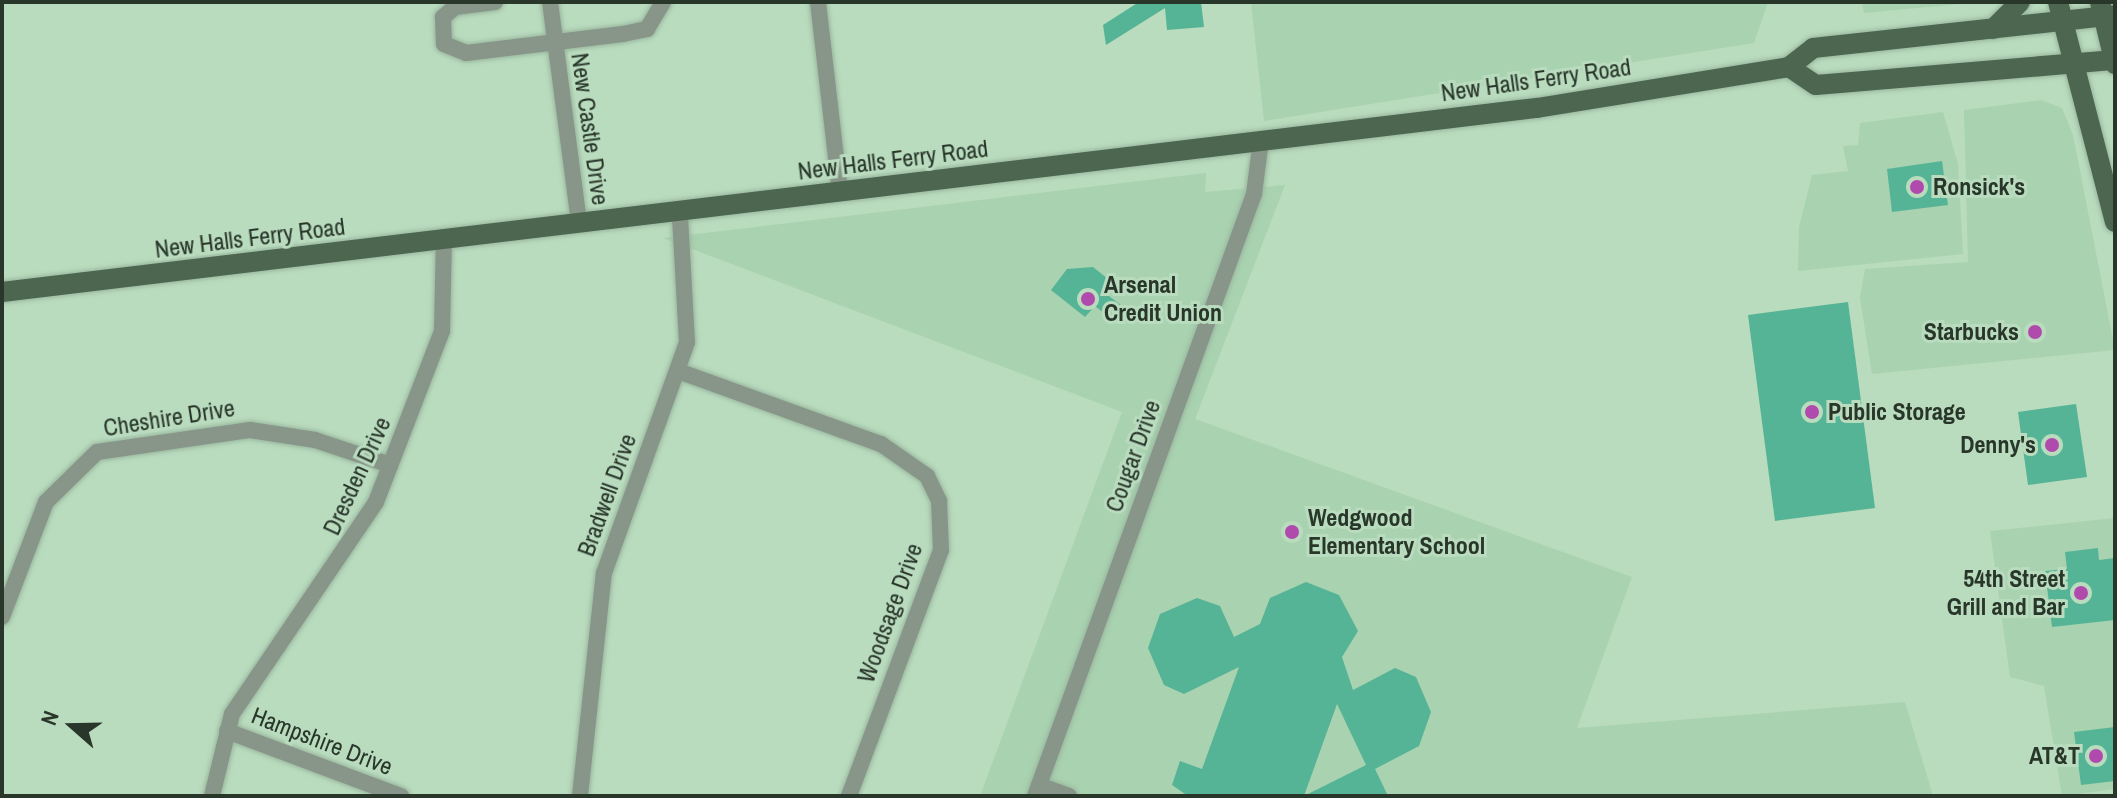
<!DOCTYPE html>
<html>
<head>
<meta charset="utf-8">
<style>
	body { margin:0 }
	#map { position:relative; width:2117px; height:798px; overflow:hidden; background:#b9dbbe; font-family:"Archivo Narrow",sans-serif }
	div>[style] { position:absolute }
	.built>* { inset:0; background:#a9d2b0 }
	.building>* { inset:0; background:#55b495 }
	.roads { filter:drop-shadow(0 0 2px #99b79e) drop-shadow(0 0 2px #99b79e) }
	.minor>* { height:16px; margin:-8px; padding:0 8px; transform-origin:8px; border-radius:8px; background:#88968a }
	.primary>* { height:20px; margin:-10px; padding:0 10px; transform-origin:10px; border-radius:10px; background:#4c6650 }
	.dots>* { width:22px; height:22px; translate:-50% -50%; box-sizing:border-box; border:4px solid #b9dbbe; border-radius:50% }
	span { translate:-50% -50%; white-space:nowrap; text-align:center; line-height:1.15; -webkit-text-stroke:6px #b9dbbe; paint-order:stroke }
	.street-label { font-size:24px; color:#29372b }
	.poi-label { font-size:24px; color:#29372b; font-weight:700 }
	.left { translate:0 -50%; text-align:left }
	.right { translate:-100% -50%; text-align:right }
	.frame { position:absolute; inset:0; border:4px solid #29372b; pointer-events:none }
	.north { position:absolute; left:32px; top:686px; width:80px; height:80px; -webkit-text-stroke:6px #b9dbbe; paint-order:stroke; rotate:290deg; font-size:22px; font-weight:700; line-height:32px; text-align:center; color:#29372b }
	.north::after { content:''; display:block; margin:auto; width:28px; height:36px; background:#29372b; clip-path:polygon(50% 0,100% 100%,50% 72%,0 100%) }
</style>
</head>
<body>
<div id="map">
	<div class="built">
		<div style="clip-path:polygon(1251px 2px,1768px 2px,1754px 43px,1264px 121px)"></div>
		<div style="clip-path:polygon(1862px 2px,1981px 2px,1864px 13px)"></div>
		<div style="clip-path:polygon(2041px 100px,2062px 108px,2073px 135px,2115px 350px,1872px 374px,1860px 298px,1865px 269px,1968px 262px,1964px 110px)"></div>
		<div style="clip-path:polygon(1943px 112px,1958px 164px,1963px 254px,1798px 271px,1799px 227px,1812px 175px,1848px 171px,1843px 146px,1858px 145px,1860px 123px)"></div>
		<div style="clip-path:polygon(1206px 173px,1205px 192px,1285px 185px,1195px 419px,1632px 577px,1577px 728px,1905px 702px,1933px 796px,980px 796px,1122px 412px,663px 238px)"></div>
		<div style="clip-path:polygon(2115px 518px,2115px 789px,2062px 796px,2044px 686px,2010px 677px,1990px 531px)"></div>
	</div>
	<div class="building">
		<div style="clip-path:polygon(1139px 2px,1201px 2px,1204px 27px,1167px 30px,1165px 8px,1106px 45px,1103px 25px)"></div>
		<div style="clip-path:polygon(1942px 161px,1948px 205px,1892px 212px,1887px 169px)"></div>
		<div style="clip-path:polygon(1093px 267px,1113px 283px,1105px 293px,1126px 309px,1115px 322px,1095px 306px,1085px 317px,1051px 290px,1067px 269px)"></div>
		<div style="clip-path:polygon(1848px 302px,1875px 508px,1775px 521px,1748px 315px)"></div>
		<div style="clip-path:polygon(2076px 404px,2087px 477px,2028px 485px,2018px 412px)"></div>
		<div style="clip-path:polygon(2098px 548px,2099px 560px,2115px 558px,2115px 620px,2052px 627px,2045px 571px,2067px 569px,2065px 552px)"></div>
		<div style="clip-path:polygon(evenodd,1306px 582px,1339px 595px,1358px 631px,1342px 657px,1353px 690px,1395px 668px,1416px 677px,1431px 712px,1419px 746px,1375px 769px,1388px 796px,1188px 796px,1172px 785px,1180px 761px,1202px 769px,1239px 667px,1184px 694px,1164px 685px,1148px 648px,1160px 614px,1197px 598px,1220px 606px,1234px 637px,1260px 624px,1270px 598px,1306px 582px,1337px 704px,1366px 765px,1304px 796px,1337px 704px)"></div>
		<div style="clip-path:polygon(2115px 727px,2115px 781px,2081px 785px,2074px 732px)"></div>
	</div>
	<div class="roads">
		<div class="minor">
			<div style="left:495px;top:2px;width:40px;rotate:172.9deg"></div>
			<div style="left:455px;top:7px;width:16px;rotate:140deg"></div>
			<div style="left:443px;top:17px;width:27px;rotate:88deg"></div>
			<div style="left:444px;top:44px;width:24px;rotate:22deg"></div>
			<div style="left:466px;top:53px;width:158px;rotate:-6.9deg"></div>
			<div style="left:623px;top:34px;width:25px;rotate:-12deg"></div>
			<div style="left:647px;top:29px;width:31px;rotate:-59deg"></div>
			<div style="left:550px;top:2px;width:222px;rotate:82.5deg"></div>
			<div style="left:818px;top:2px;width:191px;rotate:83.4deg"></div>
			<div style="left:678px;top:371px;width:216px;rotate:19.8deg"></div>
			<div style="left:881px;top:444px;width:56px;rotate:34.8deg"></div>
			<div style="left:927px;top:476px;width:28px;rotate:64deg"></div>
			<div style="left:939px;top:501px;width:49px;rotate:87.7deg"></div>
			<div style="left:941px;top:550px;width:263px;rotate:110.5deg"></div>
			<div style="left:2px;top:617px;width:123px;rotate:-69.1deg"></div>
			<div style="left:46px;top:502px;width:71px;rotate:-44.4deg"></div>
			<div style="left:97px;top:452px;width:155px;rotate:-8.2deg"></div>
			<div style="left:250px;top:430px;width:66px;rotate:8.7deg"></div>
			<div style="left:315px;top:440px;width:79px;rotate:18.4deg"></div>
			<div style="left:227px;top:731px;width:186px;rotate:20.5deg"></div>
			<div style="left:1039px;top:785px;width:32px;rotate:20deg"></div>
			<div style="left:212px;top:796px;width:84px;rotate:-76.3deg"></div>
			<div style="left:232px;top:714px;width:256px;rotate:-55.8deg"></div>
			<div style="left:376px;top:502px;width:183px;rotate:-68.9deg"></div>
			<div style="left:442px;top:331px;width:93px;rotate:-88.8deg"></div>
			<div style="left:580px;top:796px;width:224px;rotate:-83.9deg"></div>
			<div style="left:604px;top:573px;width:245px;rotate:-70.2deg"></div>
			<div style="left:687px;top:342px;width:126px;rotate:-93.2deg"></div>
			<div style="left:1035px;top:796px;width:641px;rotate:-70.01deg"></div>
			<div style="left:1254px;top:194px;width:54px;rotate:-82.6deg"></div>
		</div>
		<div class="primary">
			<div style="left:2058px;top:2px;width:227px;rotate:75.5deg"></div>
			<div style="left:2100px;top:2px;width:64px;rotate:76.4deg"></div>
			<div style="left:1993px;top:29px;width:38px;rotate:-45deg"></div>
			<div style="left:1789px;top:67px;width:32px;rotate:34deg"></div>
			<div style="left:1816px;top:85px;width:300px;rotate:-4.8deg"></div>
			<div style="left:2px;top:292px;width:1546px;rotate:-6.84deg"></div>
			<div style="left:1537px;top:108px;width:255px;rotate:-9.2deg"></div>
			<div style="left:1789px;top:67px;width:31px;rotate:-38deg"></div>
			<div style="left:1813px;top:48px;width:304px;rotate:-6.2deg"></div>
		</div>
	</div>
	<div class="dots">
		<div style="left:1917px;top:187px;background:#b14aad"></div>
		<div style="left:1088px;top:299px;background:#b14aad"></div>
		<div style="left:2035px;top:332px;background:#b14aad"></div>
		<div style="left:1812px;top:412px;background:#b14aad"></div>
		<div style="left:2052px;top:445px;background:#b14aad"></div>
		<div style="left:1292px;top:532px;background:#b14aad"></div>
		<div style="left:2081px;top:593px;background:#b14aad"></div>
		<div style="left:2096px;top:756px;background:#b14aad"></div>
	</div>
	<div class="street-label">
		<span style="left:1536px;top:80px;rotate:-8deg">New Halls Ferry Road</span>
		<span style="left:590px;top:129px;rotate:82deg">New Castle Drive</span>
		<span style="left:893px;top:160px;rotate:-7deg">New Halls Ferry Road</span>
		<span style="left:250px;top:238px;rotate:-7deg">New Halls Ferry Road</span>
		<span style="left:169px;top:418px;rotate:-9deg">Cheshire Drive</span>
		<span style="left:1133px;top:456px;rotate:-70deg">Cougar Drive</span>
		<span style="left:357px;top:476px;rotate:-65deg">Dresden Drive</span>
		<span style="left:607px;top:495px;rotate:-70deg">Bradwell Drive</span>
		<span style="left:890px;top:613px;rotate:-70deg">Woodsage Drive</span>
		<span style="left:322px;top:741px;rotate:21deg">Hampshire Drive</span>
	</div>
	<div class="poi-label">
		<span class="left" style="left:1933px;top:187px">Ronsick's</span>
		<span class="left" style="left:1104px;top:299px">Arsenal<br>Credit Union</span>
		<span class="right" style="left:2019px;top:332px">Starbucks</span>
		<span class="left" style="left:1828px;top:412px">Public Storage</span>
		<span class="right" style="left:2036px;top:445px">Denny's</span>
		<span class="left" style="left:1308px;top:532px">Wedgwood<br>Elementary School</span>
		<span class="right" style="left:2065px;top:593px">54th Street<br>Grill and Bar</span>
		<span class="right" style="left:2080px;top:756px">AT&amp;T</span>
	</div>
	<div class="frame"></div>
	<div class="north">N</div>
</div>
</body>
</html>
